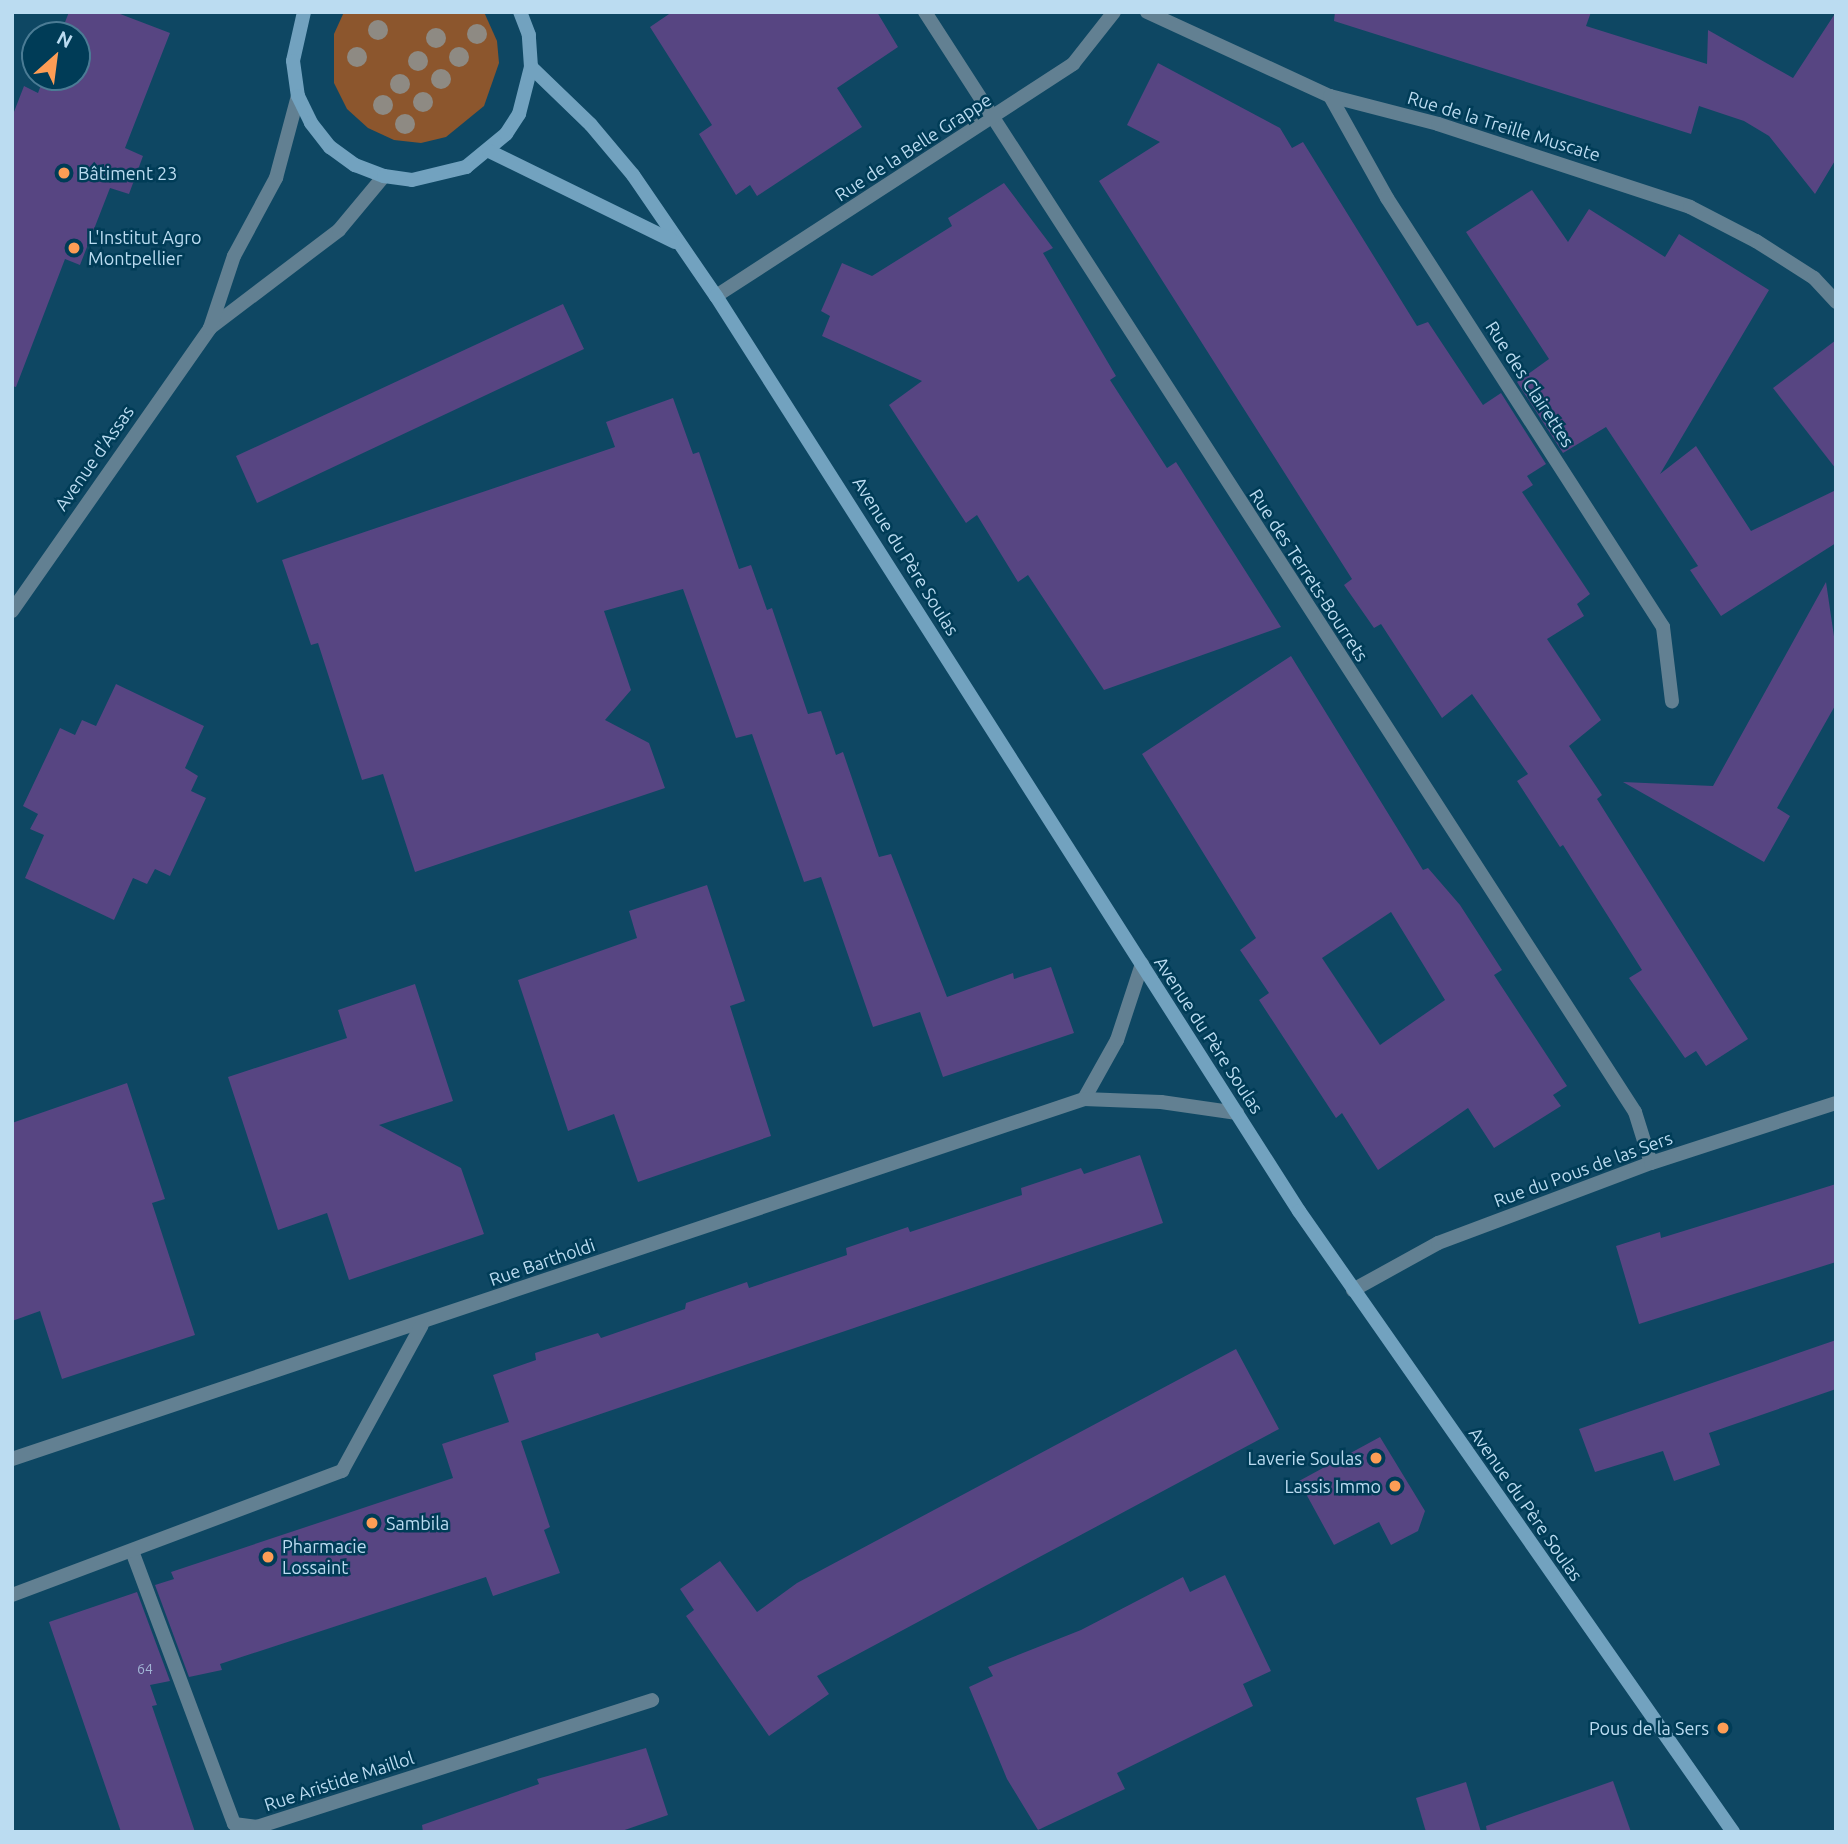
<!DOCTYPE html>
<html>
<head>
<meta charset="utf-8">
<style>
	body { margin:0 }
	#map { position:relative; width:1848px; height:1844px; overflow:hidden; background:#0e4763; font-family:Ubuntu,sans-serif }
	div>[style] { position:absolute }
	.green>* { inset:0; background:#8c562d }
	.building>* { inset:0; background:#574582 }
	.minor>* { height:14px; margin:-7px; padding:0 7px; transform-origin:7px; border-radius:7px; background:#628092 }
	.tertiary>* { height:14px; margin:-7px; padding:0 7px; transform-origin:7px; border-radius:7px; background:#628092 }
	.secondary>* { height:14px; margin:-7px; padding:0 7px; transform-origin:7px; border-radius:7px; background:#72a2bf }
	.trees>* { width:20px; height:20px; margin:-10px; border-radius:50%; background:#8e8a83 }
	.dots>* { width:19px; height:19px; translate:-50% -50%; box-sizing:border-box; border:4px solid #003c57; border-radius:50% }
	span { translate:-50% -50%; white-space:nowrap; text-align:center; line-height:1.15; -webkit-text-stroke:5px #003c57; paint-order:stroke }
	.number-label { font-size:14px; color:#a2b6d5 }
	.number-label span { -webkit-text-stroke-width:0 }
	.street-label { font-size:18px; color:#bbdcf1 }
	.poi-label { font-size:18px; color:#bbdcf1 }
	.left { translate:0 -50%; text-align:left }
	.right { translate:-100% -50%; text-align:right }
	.frame { position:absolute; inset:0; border:14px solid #bbdcf1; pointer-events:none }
	.north { position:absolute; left:21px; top:21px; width:70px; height:70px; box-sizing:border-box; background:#003c57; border:2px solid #4b7c95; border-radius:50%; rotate:28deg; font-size:19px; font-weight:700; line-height:28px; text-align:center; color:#bbdcf1 }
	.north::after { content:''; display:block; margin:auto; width:24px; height:32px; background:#fd9d55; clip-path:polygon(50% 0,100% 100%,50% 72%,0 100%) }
</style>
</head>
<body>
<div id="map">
	<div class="green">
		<div style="clip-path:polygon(344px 12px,484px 12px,497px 41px,499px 63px,484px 106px,446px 137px,421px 143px,394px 140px,368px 128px,347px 109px,334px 83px,334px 34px)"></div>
	</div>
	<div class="building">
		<div style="clip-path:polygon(69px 12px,115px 12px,170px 33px,125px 148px,143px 156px,129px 194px,110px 188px,80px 265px,65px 259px,16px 387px,12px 386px,12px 117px,24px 86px,38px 93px,44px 77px,77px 77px,77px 35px,60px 35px)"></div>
		<div style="clip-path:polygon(672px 12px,877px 12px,898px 47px,837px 88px,862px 127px,757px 196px,750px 185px,736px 195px,699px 134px,712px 125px,650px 27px)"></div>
		<div style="clip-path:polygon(1335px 12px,1591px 12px,1586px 26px,1707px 64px,1708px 30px,1793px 78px,1836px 12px,1836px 159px,1815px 194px,1769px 136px,1744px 121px,1699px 106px,1691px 134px,1334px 21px)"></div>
		<div style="clip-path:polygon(1158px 63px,1280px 128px,1292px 148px,1303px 142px,1417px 326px,1428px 322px,1483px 405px,1501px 393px,1546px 464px,1527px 476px,1533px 485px,1522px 492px,1590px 594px,1577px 604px,1584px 616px,1547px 639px,1601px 720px,1569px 746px,1602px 795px,1597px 799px,1748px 1039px,1706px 1066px,1696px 1051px,1685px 1058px,1629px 978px,1642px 970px,1563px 845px,1560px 847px,1517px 781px,1528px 774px,1472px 694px,1442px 718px,1381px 624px,1374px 628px,1344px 585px,1352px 579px,1099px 181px,1160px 142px,1127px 125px)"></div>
		<div style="clip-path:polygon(1004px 183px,1053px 248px,1043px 253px,1116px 376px,1110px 380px,1167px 468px,1176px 462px,1281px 627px,1104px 690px,1028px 575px,1018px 582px,977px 515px,966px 523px,889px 405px,922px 381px,822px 336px,830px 316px,821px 311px,842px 263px,872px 276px,952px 226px,948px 218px)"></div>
		<div style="clip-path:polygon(1532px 190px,1568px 242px,1589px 209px,1665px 257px,1679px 234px,1769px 290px,1660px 474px,1696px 446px,1751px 531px,1836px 490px,1836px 543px,1721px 616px,1690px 570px,1698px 566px,1606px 427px,1563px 453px,1517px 382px,1549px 359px,1466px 232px)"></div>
		<div style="clip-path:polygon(563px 304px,584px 349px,257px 503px,236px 456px)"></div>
		<div style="clip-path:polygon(1836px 340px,1836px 469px,1773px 388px)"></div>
		<div style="clip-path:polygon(673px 398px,693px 454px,699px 452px,739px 569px,751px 565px,767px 610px,772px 608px,808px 714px,821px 711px,836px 755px,843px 752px,879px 857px,891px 854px,947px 997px,1013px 973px,1014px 979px,1051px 967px,1074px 1033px,943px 1077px,920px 1012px,873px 1027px,821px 877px,804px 882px,752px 734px,736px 738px,683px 589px,604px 611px,631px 690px,605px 720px,649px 743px,665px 788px,415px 872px,383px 774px,362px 780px,318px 643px,311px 645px,282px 560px,615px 447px,606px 422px)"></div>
		<div style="clip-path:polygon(1826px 582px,1836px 650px,1836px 704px,1777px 808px,1790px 816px,1764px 862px,1623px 782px,1713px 786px)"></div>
		<div style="clip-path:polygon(evenodd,1291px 656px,1423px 870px,1428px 868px,1460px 905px,1502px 970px,1494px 975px,1567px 1086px,1553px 1095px,1561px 1106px,1494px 1148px,1468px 1108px,1378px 1170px,1342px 1113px,1336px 1118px,1259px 1000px,1269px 993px,1240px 950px,1256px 938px,1142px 754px,1291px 656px,1391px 912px,1445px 1000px,1380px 1045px,1322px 958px,1391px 912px)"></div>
		<div style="clip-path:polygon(116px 684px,204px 726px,185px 768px,198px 776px,191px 791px,206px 798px,170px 876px,155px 869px,147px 884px,133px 878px,114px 920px,25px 878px,44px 835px,30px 829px,38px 814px,23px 806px,60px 728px,75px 735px,82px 720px,96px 726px)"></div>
		<div style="clip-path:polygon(707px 885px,745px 1001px,730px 1006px,771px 1136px,638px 1182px,614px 1114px,568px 1131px,518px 980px,637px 938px,629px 911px)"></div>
		<div style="clip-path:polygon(415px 984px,453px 1101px,379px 1125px,461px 1168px,484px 1234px,349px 1280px,327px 1213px,278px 1230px,228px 1077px,347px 1038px,338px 1010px)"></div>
		<div style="clip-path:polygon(127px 1083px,165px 1199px,152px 1203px,195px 1335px,62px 1379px,40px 1311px,12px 1321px,12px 1123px)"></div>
		<div style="clip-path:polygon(1140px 1155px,1163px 1223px,521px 1441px,550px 1527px,544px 1530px,560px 1573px,493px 1596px,486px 1577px,220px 1664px,222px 1670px,189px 1677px,155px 1585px,174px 1579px,171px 1572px,453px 1478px,442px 1444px,509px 1422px,493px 1375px,536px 1360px,535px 1353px,598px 1333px,601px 1338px,685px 1309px,686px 1303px,721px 1291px,747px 1282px,749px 1288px,847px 1255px,846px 1248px,908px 1227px,910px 1232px,1022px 1195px,1021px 1188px,1081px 1168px,1084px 1174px)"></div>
		<div style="clip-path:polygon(1836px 1184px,1836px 1262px,1639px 1324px,1616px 1246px,1660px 1232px,1661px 1238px)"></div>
		<div style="clip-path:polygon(1836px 1340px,1836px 1389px,1709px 1433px,1720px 1465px,1674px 1481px,1663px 1451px,1595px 1472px,1579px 1429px)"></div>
		<div style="clip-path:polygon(1236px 1349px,1279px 1429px,817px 1676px,829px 1694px,769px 1736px,686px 1616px,694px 1610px,680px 1589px,720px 1561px,757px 1612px,797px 1583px)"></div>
		<div style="clip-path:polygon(1380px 1437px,1425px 1511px,1418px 1531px,1391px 1545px,1379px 1522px,1334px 1545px,1299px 1481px)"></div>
		<div style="clip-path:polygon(1225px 1575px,1271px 1671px,1243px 1684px,1253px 1706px,1117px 1773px,1125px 1789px,1038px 1830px,1007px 1779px,969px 1687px,993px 1676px,988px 1667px,1081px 1630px,1183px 1577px,1190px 1592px)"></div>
		<div style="clip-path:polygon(137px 1592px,170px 1681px,150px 1685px,157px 1705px,152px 1706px,195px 1832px,121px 1832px,49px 1622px)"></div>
		<div style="clip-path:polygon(646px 1748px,668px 1815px,619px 1832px,423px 1832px,422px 1825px,539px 1784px,537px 1779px)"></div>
		<div style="clip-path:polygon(1613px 1781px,1631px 1832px,1487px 1832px,1486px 1826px)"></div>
		<div style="clip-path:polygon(1466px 1782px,1481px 1832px,1426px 1832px,1416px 1798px)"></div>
	</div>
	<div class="minor">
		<div style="left:925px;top:12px;width:1309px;rotate:57.16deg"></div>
		<div style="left:1635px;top:1112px;width:53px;rotate:72.6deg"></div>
		<div style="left:1147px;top:12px;width:201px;rotate:24.7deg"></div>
		<div style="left:1330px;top:96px;width:112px;rotate:14.5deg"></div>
		<div style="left:1438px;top:124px;width:265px;rotate:18.2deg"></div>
		<div style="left:1690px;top:207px;width:74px;rotate:27.3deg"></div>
		<div style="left:1756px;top:241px;width:69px;rotate:32.5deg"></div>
		<div style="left:1814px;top:278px;width:33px;rotate:47deg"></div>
		<div style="left:1330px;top:96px;width:117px;rotate:60.8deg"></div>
		<div style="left:1387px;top:198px;width:510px;rotate:57.24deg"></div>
		<div style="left:1663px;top:627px;width:75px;rotate:83.1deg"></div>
		<div style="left:716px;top:296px;width:426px;rotate:-33deg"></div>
		<div style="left:1073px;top:64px;width:66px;rotate:-51.7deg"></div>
		<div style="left:1084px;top:1099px;width:68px;rotate:-60.8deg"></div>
		<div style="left:1117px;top:1040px;width:80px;rotate:-71.8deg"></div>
		<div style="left:1353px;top:1290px;width:97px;rotate:-28.9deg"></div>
		<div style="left:1438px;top:1243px;width:228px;rotate:-20.6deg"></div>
		<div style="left:1651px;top:1163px;width:194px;rotate:-18deg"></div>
		<div style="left:12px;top:1459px;width:1131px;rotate:-18.56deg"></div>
		<div style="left:1084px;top:1099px;width:77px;rotate:2.2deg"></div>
		<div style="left:1161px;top:1102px;width:77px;rotate:8.2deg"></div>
		<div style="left:132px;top:1551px;width:291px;rotate:69.5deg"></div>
		<div style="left:234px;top:1824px;width:23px;rotate:7deg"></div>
		<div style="left:257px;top:1827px;width:415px;rotate:-17.8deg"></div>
		<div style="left:12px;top:1595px;width:353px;rotate:-20.6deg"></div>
		<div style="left:342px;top:1471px;width:166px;rotate:-61.3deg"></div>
	</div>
	<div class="tertiary">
		<div style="left:210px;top:328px;width:162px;rotate:-37.2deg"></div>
		<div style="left:339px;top:230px;width:70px;rotate:-50.2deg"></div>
		<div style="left:12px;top:611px;width:345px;rotate:-55deg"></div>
		<div style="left:210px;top:328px;width:76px;rotate:-71.6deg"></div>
		<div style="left:234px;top:256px;width:89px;rotate:-61.7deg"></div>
		<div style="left:276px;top:178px;width:85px;rotate:-75deg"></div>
	</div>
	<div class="secondary">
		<div style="left:304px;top:12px;width:50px;rotate:102.7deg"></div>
		<div style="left:293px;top:61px;width:35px;rotate:82deg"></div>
		<div style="left:298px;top:96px;width:30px;rotate:64deg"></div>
		<div style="left:311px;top:123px;width:31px;rotate:52deg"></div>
		<div style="left:330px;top:147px;width:31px;rotate:36deg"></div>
		<div style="left:355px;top:165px;width:31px;rotate:21deg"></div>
		<div style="left:384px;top:176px;width:28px;rotate:8deg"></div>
		<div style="left:412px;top:180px;width:56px;rotate:-13.5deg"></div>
		<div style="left:466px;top:167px;width:52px;rotate:-39.5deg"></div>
		<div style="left:506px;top:134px;width:24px;rotate:-57deg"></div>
		<div style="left:519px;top:114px;width:49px;rotate:-75.7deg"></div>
		<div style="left:531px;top:67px;width:32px;rotate:-94deg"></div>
		<div style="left:529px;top:35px;width:25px;rotate:-111deg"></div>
		<div style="left:531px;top:67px;width:83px;rotate:44deg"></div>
		<div style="left:591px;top:125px;width:65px;rotate:50deg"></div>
		<div style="left:633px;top:175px;width:147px;rotate:55.6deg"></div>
		<div style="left:716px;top:296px;width:1085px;rotate:57.5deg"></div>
		<div style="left:1299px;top:1211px;width:758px;rotate:55.05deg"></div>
		<div style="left:489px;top:151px;width:207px;rotate:26.1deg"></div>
	</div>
	<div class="trees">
		<div style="left:378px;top:30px"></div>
		<div style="left:477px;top:34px"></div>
		<div style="left:436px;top:38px"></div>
		<div style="left:357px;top:57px"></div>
		<div style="left:459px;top:57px"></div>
		<div style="left:418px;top:61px"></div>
		<div style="left:441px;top:79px"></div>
		<div style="left:400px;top:84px"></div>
		<div style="left:423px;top:102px"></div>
		<div style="left:383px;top:105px"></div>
		<div style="left:405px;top:124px"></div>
	</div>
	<div class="dots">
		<div style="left:64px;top:173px;background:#fd9d55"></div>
		<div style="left:74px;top:248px;background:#fd9d55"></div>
		<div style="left:1376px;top:1458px;background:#fd9d55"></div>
		<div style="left:1395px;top:1486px;background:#fd9d55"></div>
		<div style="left:372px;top:1523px;background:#fd9d55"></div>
		<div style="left:268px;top:1557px;background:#fd9d55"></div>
		<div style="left:1723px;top:1728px;background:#fd9d55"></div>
	</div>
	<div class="number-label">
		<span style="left:145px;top:1669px">64</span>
	</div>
	<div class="street-label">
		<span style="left:1504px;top:126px;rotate:17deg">Rue de la Treille Muscate</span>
		<span style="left:913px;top:147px;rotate:-33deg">Rue de la Belle Grappe</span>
		<span style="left:1530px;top:384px;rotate:57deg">Rue des Clairettes</span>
		<span style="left:94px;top:458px;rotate:-55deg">Avenue d'Assas</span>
		<span style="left:906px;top:556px;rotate:58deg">Avenue du Père Soulas</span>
		<span style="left:1309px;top:575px;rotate:57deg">Rue des Terrets-Bourrets</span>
		<span style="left:1209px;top:1035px;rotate:57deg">Avenue du Père Soulas</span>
		<span style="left:1583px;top:1169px;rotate:-20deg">Rue du Pous de las Sers</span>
		<span style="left:542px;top:1262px;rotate:-19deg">Rue Bartholdi</span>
		<span style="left:1526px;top:1504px;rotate:55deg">Avenue du Père Soulas</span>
		<span style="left:339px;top:1781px;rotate:-18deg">Rue Aristide Maillol</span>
	</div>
	<div class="poi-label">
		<span class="left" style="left:78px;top:173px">Bâtiment 23</span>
		<span class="left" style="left:88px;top:248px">L'Institut Agro<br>Montpellier</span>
		<span class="right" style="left:1362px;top:1458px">Laverie Soulas</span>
		<span class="right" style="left:1381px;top:1486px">Lassis Immo</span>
		<span class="left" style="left:386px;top:1523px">Sambila</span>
		<span class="left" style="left:282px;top:1557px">Pharmacie<br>Lossaint</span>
		<span class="right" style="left:1709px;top:1728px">Pous de la Sers</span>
	</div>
	<div class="frame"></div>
	<div class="north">N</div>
</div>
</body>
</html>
